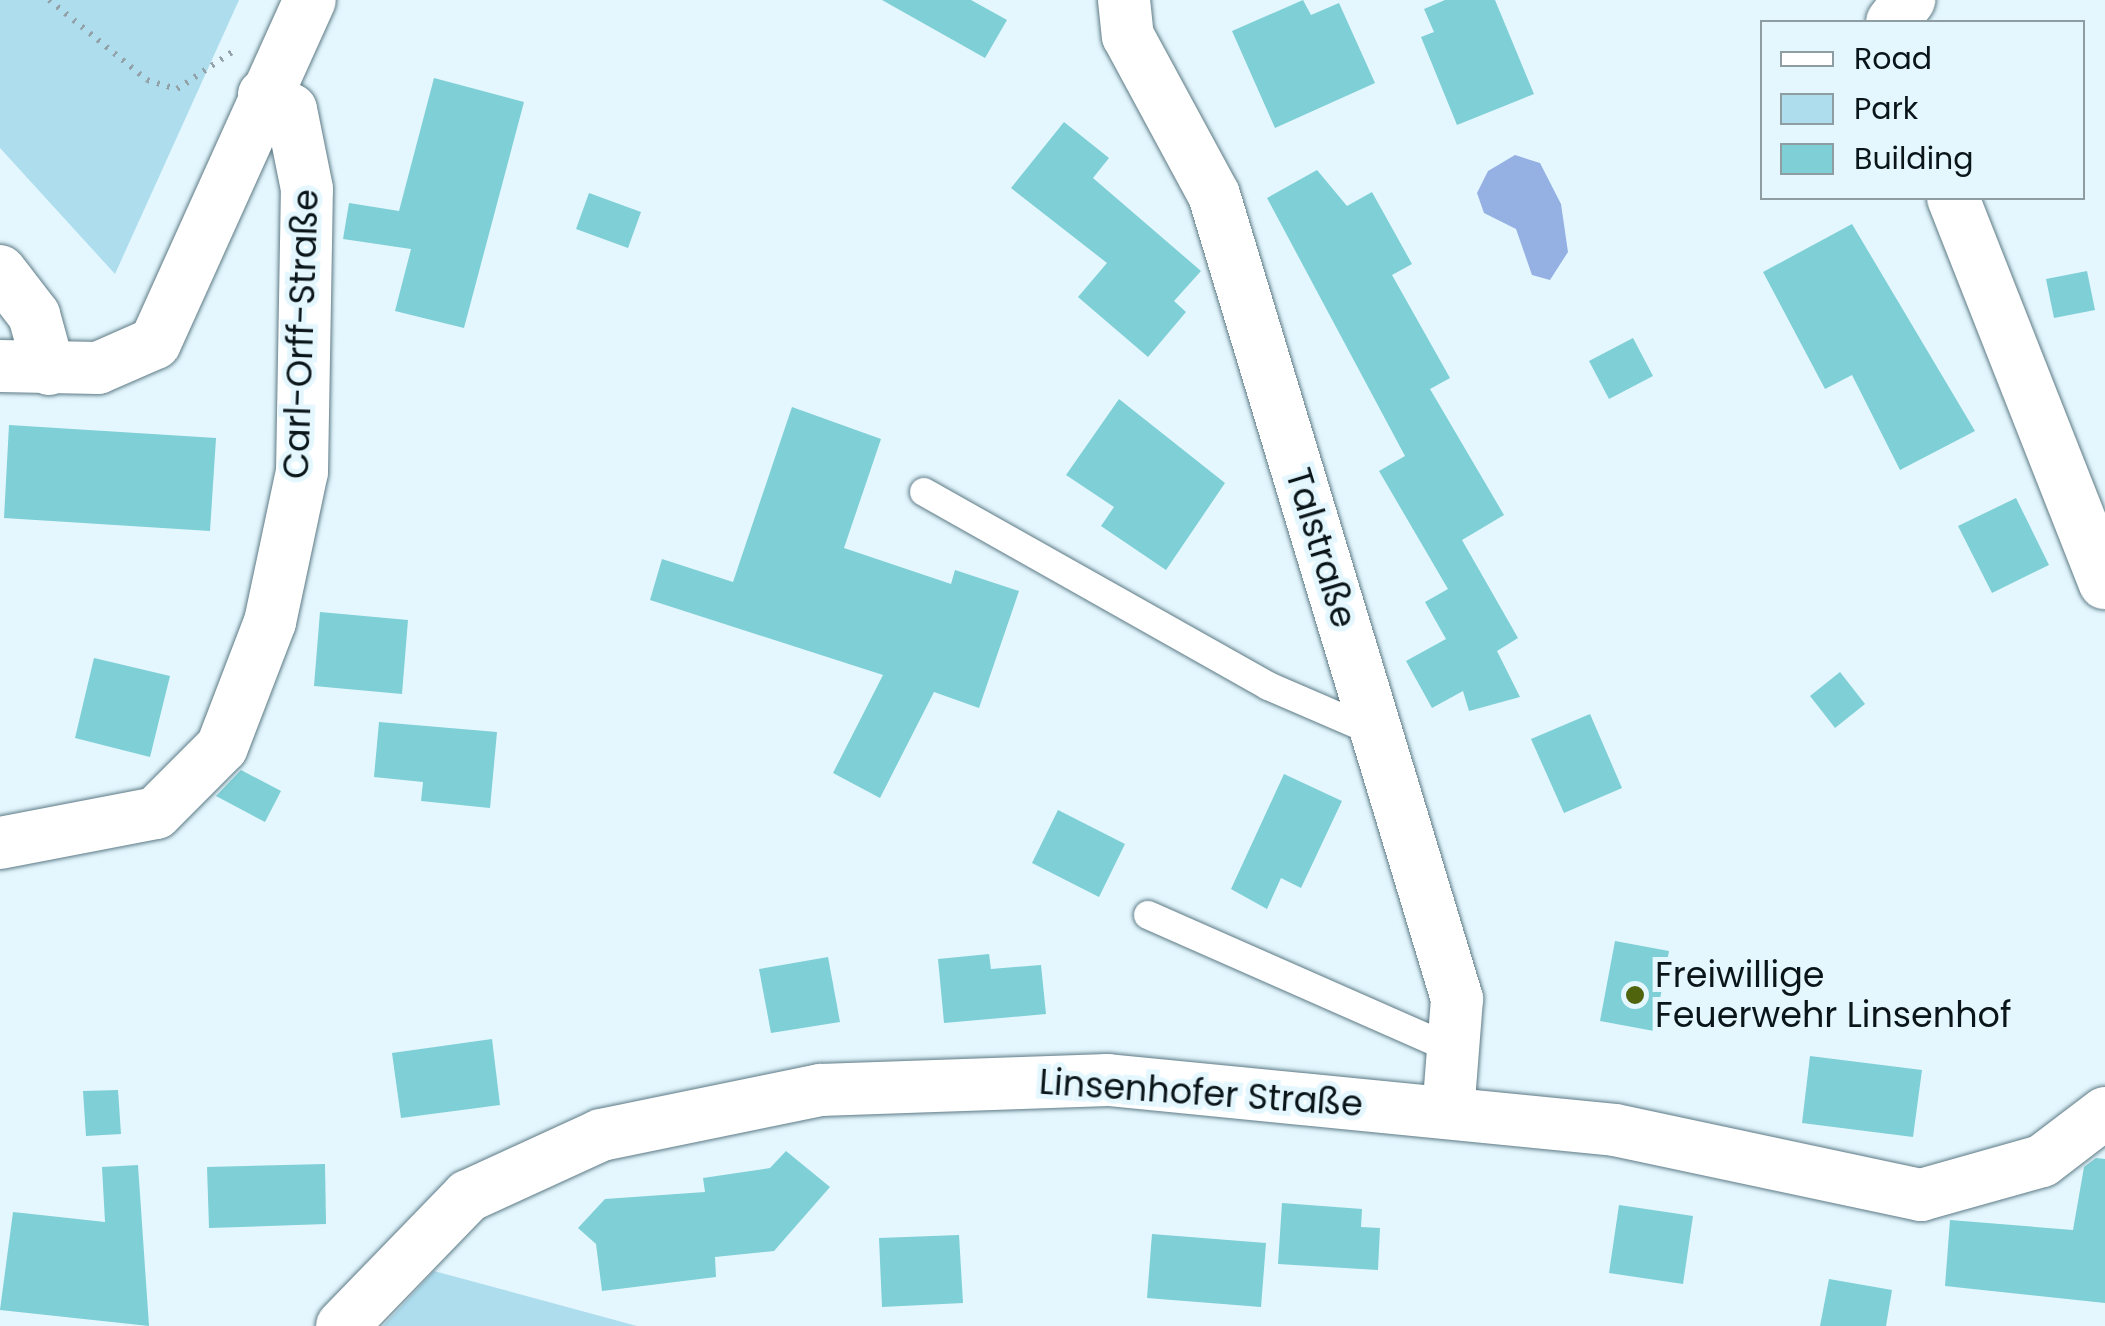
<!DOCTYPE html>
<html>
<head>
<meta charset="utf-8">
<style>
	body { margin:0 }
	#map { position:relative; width:2105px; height:1326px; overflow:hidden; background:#e4f7fe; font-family:Poppins,sans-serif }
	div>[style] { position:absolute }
	.green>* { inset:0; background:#aeddee }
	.water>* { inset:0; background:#95b1e4 }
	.building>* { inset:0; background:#7fcfd6 }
	.path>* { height:6px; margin-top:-3px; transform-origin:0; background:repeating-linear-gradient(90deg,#92a2a8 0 2.5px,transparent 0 10.5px) }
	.roads { filter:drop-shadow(0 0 2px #5d7a85) drop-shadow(0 0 2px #5d7a85) }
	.service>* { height:28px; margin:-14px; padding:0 14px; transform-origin:14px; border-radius:14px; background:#fff }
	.minor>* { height:52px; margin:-26px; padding:0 26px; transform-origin:26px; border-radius:26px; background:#fff }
	.dots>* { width:28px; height:28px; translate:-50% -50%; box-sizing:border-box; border:5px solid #e4f7fe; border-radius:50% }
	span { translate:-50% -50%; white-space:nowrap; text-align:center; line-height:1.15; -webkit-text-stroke:10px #e4f7fe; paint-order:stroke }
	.street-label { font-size:35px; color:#0a1519 }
	.poi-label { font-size:35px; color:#0a1519 }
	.left { translate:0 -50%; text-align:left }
	.legend { position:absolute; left:1760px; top:20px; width:325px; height:180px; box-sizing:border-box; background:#e4f7fe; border:2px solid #8d9da2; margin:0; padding:12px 18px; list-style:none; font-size:30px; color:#0a1519 }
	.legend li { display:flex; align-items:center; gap:20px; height:50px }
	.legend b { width:50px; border:2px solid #8d9da2 }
</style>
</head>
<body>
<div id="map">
	<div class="green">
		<div style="clip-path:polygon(0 0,239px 0,115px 274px,0 148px)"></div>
		<div style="clip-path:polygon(434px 1271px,637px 1326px,383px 1326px)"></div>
	</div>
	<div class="water">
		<div style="clip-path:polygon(1515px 155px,1540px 163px,1561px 204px,1568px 252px,1550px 280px,1532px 275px,1516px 229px,1484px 213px,1477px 193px,1488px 171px)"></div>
	</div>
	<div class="building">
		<div style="clip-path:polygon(882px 0,971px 0,1007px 20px,985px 58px)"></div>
		<div style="clip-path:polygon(1303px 0,1311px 15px,1339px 3px,1375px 83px,1275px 128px,1232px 31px)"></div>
		<div style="clip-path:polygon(1445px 0,1495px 0,1534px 94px,1457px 125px,1421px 37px,1434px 32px,1424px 9px)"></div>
		<div style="clip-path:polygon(434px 78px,524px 102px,464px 328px,395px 311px,411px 249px,343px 239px,349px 203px,399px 211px)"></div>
		<div style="clip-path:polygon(1064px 122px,1109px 158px,1093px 178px,1201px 271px,1174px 301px,1186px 312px,1148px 357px,1078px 297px,1107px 263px,1011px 188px)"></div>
		<div style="clip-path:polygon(1317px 170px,1347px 206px,1372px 192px,1412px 264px,1392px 275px,1450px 378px,1430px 389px,1504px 515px,1462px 540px,1518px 638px,1497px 651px,1520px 697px,1469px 711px,1463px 691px,1432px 708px,1406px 661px,1446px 639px,1425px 602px,1448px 589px,1379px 471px,1405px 456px,1267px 198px)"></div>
		<div style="clip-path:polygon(589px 193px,641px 212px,628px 248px,576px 229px)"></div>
		<div style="clip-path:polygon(1852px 224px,1975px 431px,1900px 470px,1852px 375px,1825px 389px,1763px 272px)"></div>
		<div style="clip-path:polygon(2087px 271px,2095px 310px,2054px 318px,2046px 279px)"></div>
		<div style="clip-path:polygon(1633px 338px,1653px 376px,1609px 399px,1589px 361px)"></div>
		<div style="clip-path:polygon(1119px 399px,1225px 483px,1166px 570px,1101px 526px,1114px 507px,1066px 475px)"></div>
		<div style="clip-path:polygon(792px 407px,881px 439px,844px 548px,951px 584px,955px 570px,1019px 591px,979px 708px,934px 692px,880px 798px,833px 773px,883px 675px,650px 600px,662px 559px,733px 582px)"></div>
		<div style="clip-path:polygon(9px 425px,216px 438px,210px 531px,4px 518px)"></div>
		<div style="clip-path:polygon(2016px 498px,2049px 565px,1992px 593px,1958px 526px)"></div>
		<div style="clip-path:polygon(320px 612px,408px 620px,402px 694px,314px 686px)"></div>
		<div style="clip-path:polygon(94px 658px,170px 676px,150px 757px,75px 738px)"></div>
		<div style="clip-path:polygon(1840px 672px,1865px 704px,1835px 728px,1810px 696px)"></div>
		<div style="clip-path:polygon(1590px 714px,1622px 788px,1564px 813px,1531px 739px)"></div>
		<div style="clip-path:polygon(379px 722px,497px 732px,490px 808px,421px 801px,423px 782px,374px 777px)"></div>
		<div style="clip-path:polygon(241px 770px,281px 791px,265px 822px,216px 796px)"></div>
		<div style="clip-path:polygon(1284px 774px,1342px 801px,1301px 888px,1281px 878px,1267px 909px,1231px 889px)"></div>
		<div style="clip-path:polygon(1058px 810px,1125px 844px,1099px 897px,1032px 863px)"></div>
		<div style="clip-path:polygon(1615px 941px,1669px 951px,1654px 1031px,1600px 1021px)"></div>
		<div style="clip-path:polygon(989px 954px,991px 969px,1041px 965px,1046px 1014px,944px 1023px,938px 959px)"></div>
		<div style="clip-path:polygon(828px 957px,840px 1022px,771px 1033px,759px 969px)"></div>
		<div style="clip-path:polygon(492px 1039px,500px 1105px,401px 1118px,392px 1053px)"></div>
		<div style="clip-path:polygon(1810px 1056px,1922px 1070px,1913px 1137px,1802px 1123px)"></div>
		<div style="clip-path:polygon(118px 1090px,121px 1134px,86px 1136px,83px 1091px)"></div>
		<div style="clip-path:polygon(786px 1151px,830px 1187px,774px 1251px,715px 1257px,716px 1277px,602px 1291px,596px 1244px,578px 1228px,605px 1199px,705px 1192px,703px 1178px,770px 1168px)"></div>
		<div style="clip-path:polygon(2096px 1158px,2105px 1159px,2105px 1303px,1945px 1286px,1950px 1220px,2073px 1230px,2084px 1167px)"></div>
		<div style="clip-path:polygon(325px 1164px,326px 1224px,209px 1228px,207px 1167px)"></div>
		<div style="clip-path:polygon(138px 1165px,149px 1326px,0 1310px,13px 1212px,105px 1222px,102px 1167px)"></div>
		<div style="clip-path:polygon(1282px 1203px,1362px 1209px,1361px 1227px,1380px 1228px,1378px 1270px,1278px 1264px)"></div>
		<div style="clip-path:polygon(1619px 1205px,1693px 1216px,1683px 1284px,1609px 1273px)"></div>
		<div style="clip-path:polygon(1152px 1234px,1266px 1243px,1261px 1307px,1147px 1298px)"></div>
		<div style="clip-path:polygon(959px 1235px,963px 1303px,882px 1307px,879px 1238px)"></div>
		<div style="clip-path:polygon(1829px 1279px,1892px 1290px,1886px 1326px,1820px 1326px)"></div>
	</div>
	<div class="path">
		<div style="left:49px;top:0;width:127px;rotate:39.2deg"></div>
		<div style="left:147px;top:80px;width:31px;rotate:17deg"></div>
		<div style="left:177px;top:89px;width:66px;rotate:-33.9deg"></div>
	</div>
	<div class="roads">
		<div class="service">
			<div style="left:924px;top:492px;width:395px;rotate:29.4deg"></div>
			<div style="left:1268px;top:686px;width:119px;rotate:23.3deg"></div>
			<div style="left:1148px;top:915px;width:337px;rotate:23.8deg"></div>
		</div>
		<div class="minor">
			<div style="left:1124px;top:0;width:36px;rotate:84deg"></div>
			<div style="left:1128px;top:36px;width:181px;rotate:61.6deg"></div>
			<div style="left:1214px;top:195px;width:840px;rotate:73.18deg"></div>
			<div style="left:1457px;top:999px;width:114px;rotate:94.5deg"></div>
			<div style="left:1892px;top:22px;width:28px;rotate:-52deg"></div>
			<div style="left:1953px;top:198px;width:414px;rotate:68.5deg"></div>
			<div style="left:0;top:271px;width:56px;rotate:52.3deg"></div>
			<div style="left:34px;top:315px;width:56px;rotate:74.5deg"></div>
			<div style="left:0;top:366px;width:98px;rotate:1.2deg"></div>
			<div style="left:98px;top:368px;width:62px;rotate:-23.7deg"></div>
			<div style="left:155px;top:343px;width:376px;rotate:-65.7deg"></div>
			<div style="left:0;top:843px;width:159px;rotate:-10.9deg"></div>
			<div style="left:156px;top:813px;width:93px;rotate:-45deg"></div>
			<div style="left:222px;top:747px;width:134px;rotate:-69deg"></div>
			<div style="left:270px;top:622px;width:153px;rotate:-78deg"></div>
			<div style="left:302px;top:472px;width:283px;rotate:-89deg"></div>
			<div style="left:307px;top:189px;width:81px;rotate:-101.4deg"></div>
			<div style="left:291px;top:110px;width:31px;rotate:-151deg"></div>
			<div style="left:342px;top:1326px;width:181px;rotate:-45.9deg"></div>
			<div style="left:468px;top:1196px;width:146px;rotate:-24.6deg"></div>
			<div style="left:601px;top:1135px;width:224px;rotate:-11.6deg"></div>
			<div style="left:820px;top:1090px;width:288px;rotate:-2deg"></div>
			<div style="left:1108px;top:1080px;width:509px;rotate:5.63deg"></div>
			<div style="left:1615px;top:1130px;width:313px;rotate:12deg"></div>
			<div style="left:1921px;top:1195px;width:126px;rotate:-15.7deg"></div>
			<div style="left:2042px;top:1161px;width:79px;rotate:-37.3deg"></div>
		</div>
	</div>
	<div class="dots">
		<div style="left:1635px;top:995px;background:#50640e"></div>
	</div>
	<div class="street-label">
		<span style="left:301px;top:334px;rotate:-88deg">Carl-Orff-Straße</span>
		<span style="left:1321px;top:548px;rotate:73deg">Talstraße</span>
		<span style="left:1201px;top:1093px;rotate:4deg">Linsenhofer Straße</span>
	</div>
	<div class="poi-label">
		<span class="left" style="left:1655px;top:995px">Freiwillige<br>Feuerwehr Linsenhof</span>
	</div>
	<ul class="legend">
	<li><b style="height:12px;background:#fff"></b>Road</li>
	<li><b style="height:28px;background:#aeddee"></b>Park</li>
	<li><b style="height:28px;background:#7fcfd6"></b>Building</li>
	</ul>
</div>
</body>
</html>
